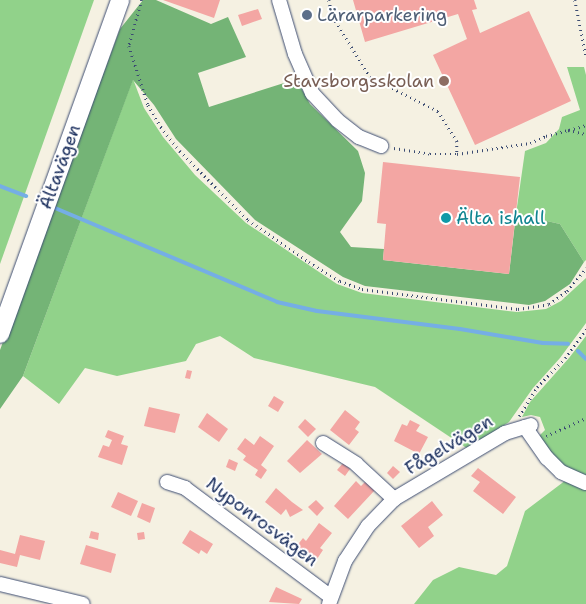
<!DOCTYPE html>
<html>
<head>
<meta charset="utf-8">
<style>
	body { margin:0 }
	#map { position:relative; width:586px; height:604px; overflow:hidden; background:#f5f1e2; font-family:"Shantell Sans",sans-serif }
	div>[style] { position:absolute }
	.green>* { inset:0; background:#91d28a }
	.forest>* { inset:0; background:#74b476 }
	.stream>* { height:4px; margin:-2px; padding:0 2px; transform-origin:2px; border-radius:2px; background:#75aee5 }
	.building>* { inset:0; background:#f3a6a3 }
	.path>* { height:2.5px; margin-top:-1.25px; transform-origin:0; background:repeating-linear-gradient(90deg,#3c4c72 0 1px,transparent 0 5px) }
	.roads { filter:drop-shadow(0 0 1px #3c4c72) drop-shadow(0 0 1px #3c4c72) }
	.minor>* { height:14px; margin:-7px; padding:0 7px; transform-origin:7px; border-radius:7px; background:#fff }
	.major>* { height:18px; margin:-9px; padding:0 9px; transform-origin:9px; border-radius:9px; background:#fff }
	.dots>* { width:14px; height:14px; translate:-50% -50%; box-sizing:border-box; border:2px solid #fff; border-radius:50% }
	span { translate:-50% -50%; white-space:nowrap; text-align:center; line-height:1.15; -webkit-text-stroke:4px #fff; paint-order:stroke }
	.service-label { font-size:18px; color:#4e5e75 }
	.left { translate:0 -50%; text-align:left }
	.education-label { font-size:18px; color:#785e54 }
	.right { translate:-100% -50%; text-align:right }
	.street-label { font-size:18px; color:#1b2f5e }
	.culture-label { font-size:18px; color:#0d838f }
</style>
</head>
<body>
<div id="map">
	<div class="green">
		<div style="clip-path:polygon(0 0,94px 0,0 264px)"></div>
		<div style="clip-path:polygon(567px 67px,584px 67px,586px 75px,586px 260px,584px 262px,560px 224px,516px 214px,525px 151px,546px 143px,559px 129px,562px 117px,580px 110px)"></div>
		<div style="clip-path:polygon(133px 79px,144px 108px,163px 137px,195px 175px,246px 223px,337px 284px,362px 293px,517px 312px,546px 309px,561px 301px,586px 278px,586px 323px,560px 358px,533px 388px,509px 422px,468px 449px,375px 387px,254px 358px,220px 336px,196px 344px,186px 361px,117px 376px,85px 368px,59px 404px,23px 376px)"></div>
		<div style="clip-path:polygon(586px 336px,586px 480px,566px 470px,548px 451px,539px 436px,545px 430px,540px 417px,531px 415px,522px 417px,530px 402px,569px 358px)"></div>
		<div style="clip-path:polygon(570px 477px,586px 483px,586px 604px,414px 604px,433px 580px,459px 567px,496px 575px,507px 566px,525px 511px)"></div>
	</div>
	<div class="forest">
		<div style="clip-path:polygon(143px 0,156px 0,211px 24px,228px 17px,246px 57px,198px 73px,209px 107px,284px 83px,299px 84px,310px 104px,358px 151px,365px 173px,362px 201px,340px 232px,351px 247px,384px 249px,383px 260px,509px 274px,516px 214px,560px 224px,584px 262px,570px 284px,545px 301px,529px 305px,365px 286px,343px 277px,255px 220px,176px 139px,154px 105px,133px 80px,23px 376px,0 409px,0 350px,120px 29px)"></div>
	</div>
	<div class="stream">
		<div style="left:0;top:186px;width:28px;rotate:21deg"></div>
		<div style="left:55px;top:208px;width:241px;rotate:22.9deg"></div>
		<div style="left:277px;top:302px;width:41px;rotate:12.7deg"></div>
		<div style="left:317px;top:311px;width:144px;rotate:7.2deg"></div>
		<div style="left:460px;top:329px;width:84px;rotate:9.6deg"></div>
		<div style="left:543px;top:343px;width:25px;rotate:2deg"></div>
		<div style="left:578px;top:351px;width:11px;rotate:45deg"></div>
	</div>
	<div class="building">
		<div style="clip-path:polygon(163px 0,220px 0,214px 18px)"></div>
		<div style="clip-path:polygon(353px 0,474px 0,477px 9px,472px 10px,480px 33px,529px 11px,571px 101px,475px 145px,433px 55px,467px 39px,458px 14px,365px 42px)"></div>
		<div style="clip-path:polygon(258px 9px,262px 19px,242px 26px,238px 15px)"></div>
		<div style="clip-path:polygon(383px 162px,520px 177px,509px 274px,383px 260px,386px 224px,377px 223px)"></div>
		<div style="clip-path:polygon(187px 370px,192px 371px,190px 379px,185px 378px)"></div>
		<div style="clip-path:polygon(274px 396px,284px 402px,278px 412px,268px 406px)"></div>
		<div style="clip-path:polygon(149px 407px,180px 414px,175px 433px,144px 426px)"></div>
		<div style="clip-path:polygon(345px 410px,360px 422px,355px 429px,359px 432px,349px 445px,330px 430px)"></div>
		<div style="clip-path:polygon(207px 413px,228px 429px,219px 442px,198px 427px)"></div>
		<div style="clip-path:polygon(305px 419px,316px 429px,308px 437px,298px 427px)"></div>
		<div style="clip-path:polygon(410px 420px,420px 425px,416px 431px,428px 437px,419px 454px,394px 441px,402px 424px,407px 426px)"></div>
		<div style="clip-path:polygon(108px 430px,124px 436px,121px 444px,128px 446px,122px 465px,98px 457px,103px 445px,109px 447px,112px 440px,105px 437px)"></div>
		<div style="clip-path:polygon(260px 436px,274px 446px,261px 465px,267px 470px,261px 479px,255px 475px,258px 470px,243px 460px,246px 456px,237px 449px,245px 438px,254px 445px)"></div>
		<div style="clip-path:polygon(307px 440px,322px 454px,300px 473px,287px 461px)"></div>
		<div style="clip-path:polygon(229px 459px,238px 463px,235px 471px,226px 467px)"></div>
		<div style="clip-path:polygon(343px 463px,350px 469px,345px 476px,337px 470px)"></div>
		<div style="clip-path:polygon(393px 466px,400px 472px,393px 479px,387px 473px)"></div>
		<div style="clip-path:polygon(478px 468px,516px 497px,503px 514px,473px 491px,480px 482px,471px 476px)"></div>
		<div style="clip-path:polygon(356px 481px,361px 486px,366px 481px,375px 490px,348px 519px,334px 506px)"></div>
		<div style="clip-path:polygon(276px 488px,292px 502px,303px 510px,290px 517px,286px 509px,281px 515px,265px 502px)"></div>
		<div style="clip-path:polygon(118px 492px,138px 501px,131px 516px,111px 507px)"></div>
		<div style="clip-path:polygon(316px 500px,324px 508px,317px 516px,308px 507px)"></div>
		<div style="clip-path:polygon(432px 501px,443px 515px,428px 527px,434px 536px,419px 548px,401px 526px)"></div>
		<div style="clip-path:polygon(142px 503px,155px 508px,150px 523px,137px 517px)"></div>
		<div style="clip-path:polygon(319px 523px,332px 533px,320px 548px,323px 550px,315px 562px,296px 547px,303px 538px,306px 541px)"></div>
		<div style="clip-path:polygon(190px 530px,213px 544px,207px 554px,201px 550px,199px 554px,182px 543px)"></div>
		<div style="clip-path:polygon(91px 531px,99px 533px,98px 540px,89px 538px)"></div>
		<div style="clip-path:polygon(144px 532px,145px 539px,138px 540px,137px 533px)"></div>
		<div style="clip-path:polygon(20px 535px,45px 541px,40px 560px,20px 555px,17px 567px,0 563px,0 550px,15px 554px)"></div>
		<div style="clip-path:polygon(86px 545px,116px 554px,111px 573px,80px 564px)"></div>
		<div style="clip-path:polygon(276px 587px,302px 599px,299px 604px,269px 602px)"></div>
	</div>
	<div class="path">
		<div style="left:142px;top:0;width:48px;rotate:105.8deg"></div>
		<div style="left:129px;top:46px;width:62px;rotate:72.1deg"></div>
		<div style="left:148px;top:105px;width:26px;rotate:59deg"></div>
		<div style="left:161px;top:127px;width:31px;rotate:52deg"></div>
		<div style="left:180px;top:151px;width:97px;rotate:45.4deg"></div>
		<div style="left:248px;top:220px;width:74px;rotate:34.5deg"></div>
		<div style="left:309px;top:262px;width:36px;rotate:32deg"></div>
		<div style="left:340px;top:281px;width:23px;rotate:20deg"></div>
		<div style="left:362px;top:289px;width:157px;rotate:7.3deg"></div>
		<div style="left:518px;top:309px;width:31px;rotate:-9deg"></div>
		<div style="left:549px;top:304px;width:22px;rotate:-36deg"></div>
		<div style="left:567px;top:291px;width:30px;rotate:-50deg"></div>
		<div style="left:329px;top:0;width:17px;rotate:77deg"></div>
		<div style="left:333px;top:17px;width:70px;rotate:58.3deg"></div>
		<div style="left:370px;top:77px;width:76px;rotate:26.6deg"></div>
		<div style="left:438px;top:111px;width:36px;rotate:58deg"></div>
		<div style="left:457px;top:141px;width:13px;rotate:90deg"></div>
		<div style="left:575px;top:0;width:57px;rotate:78.9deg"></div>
		<div style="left:569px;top:130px;width:18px;rotate:-16deg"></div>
		<div style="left:394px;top:148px;width:36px;rotate:9deg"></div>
		<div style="left:430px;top:154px;width:27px"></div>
		<div style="left:457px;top:154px;width:74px;rotate:-8.6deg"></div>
		<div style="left:530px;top:143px;width:17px;rotate:-24deg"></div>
		<div style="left:546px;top:136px;width:23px;rotate:-15deg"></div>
		<div style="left:568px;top:130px;width:18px;rotate:13deg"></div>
		<div style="left:519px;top:416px;width:34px;rotate:-58deg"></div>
		<div style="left:537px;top:387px;width:40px;rotate:-46deg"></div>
		<div style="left:565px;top:358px;width:36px;rotate:-54deg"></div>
		<div style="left:546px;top:436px;width:44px;rotate:-24.2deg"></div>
	</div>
	<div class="roads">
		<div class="minor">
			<div style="left:279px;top:0;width:56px;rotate:73.5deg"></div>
			<div style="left:295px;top:54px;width:43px;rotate:66.4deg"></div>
			<div style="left:312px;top:93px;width:37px;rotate:47deg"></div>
			<div style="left:337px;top:120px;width:28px;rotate:38deg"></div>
			<div style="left:359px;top:137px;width:24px;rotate:22deg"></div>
			<div style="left:525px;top:427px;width:38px;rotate:55deg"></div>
			<div style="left:547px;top:458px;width:20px;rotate:45deg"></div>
			<div style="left:561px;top:472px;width:27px;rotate:24deg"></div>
			<div style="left:323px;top:443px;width:39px;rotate:32deg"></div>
			<div style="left:356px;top:464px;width:52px;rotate:42.6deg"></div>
			<div style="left:167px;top:482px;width:19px;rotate:18deg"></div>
			<div style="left:185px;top:488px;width:182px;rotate:36.7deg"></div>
			<div style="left:0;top:584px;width:85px;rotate:13.5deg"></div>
			<div style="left:329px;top:604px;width:46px;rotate:-69.6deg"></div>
			<div style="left:345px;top:561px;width:42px;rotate:-56.7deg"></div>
			<div style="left:368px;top:526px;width:37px;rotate:-46deg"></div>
			<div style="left:394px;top:499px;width:129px;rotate:-30.7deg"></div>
			<div style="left:505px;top:433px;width:27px;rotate:-17deg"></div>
		</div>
		<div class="major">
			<div style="left:0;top:334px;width:355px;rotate:-70.2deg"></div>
		</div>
	</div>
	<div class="dots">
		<div style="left:307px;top:15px;background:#5c6f8a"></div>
		<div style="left:444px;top:81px;background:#8d6e63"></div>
		<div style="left:446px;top:218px;background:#0f9aa8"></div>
	</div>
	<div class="service-label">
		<span class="left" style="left:317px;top:15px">Lärarparkering</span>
	</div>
	<div class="education-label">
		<span class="right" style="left:434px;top:81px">Stavsborgsskolan</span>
	</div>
	<div class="street-label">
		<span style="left:60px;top:167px;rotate:-70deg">Ältavägen</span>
		<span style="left:449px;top:445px;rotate:-31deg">Fågelvägen</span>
		<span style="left:262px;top:522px;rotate:37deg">Nyponrosvägen</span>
	</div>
	<div class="culture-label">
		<span class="left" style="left:456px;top:218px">Älta ishall</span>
	</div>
</div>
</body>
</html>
